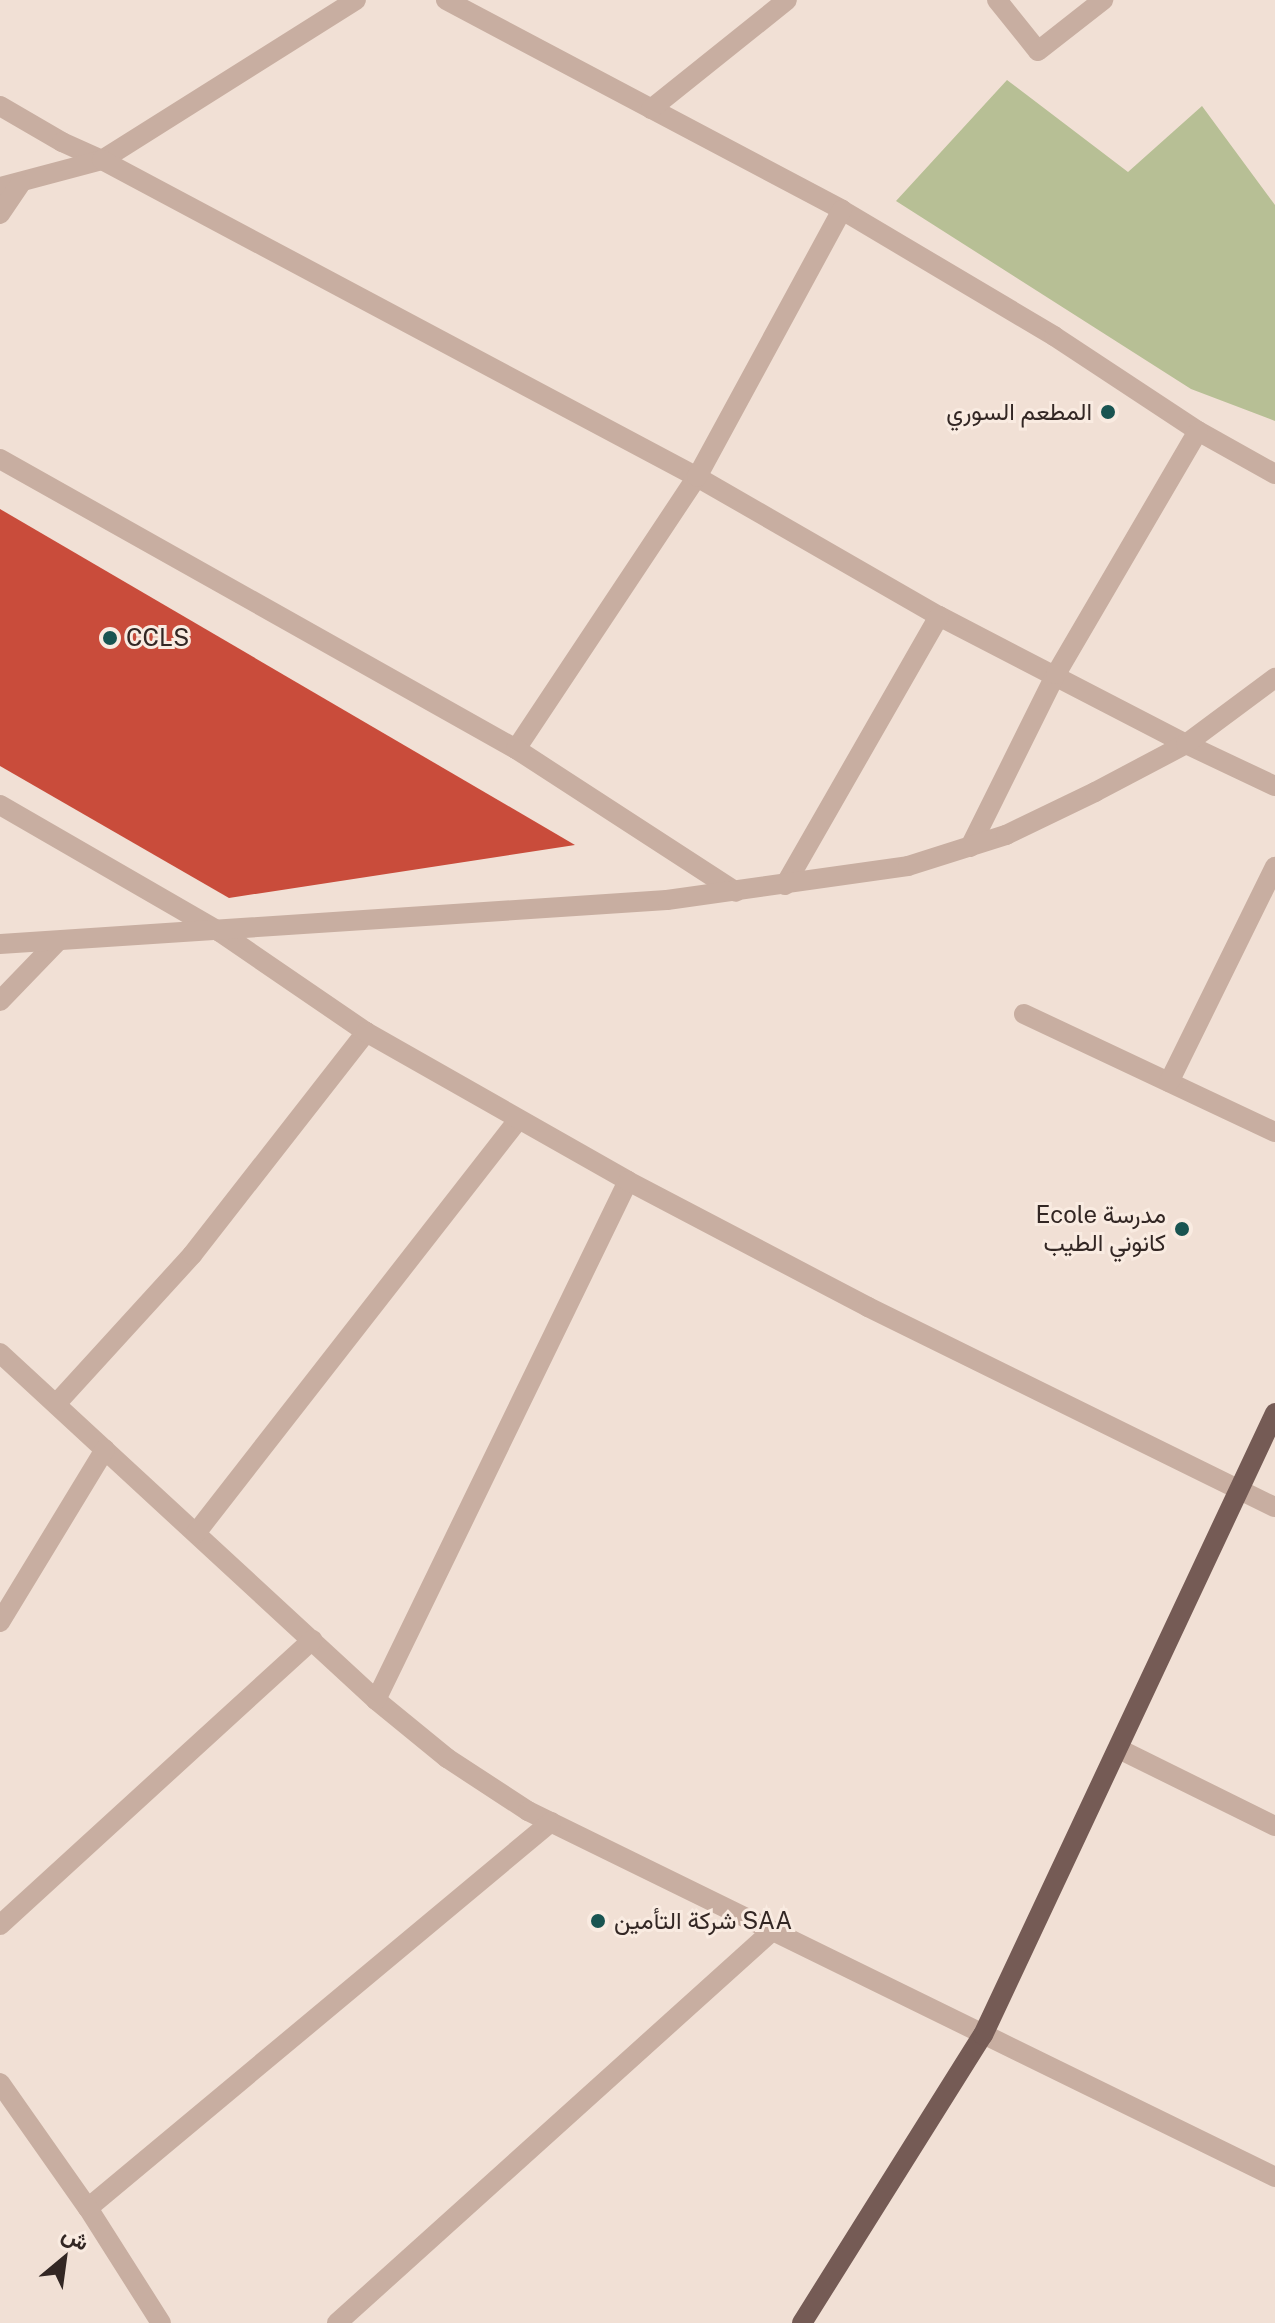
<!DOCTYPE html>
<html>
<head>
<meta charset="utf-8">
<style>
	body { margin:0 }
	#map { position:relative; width:1275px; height:2323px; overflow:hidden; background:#f1e0d5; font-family:"Public Sans",Vazirmatn,sans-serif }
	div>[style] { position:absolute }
	.green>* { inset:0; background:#b7bf95 }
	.building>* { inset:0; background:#c94c3b }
	.minor>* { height:20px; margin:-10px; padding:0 10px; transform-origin:10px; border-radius:10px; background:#c8aea1 }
	.tertiary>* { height:20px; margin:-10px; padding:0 10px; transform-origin:10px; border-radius:10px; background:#c8aea1 }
	.primary>* { height:20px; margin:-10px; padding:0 10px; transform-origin:10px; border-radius:10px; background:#755b55 }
	.dots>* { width:22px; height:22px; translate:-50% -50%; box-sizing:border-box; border:4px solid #f9ebe1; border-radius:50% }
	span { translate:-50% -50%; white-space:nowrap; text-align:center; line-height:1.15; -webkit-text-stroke:6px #f9ebe1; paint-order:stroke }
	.poi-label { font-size:24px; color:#332724 }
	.right { translate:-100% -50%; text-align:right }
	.left { translate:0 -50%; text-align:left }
	.north { position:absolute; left:24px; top:2219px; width:80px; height:80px; -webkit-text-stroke:6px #f9ebe1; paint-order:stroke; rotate:29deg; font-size:22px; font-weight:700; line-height:32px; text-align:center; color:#332724 }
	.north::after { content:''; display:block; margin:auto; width:28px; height:36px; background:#332724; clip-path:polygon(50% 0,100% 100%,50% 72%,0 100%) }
</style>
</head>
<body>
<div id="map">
	<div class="green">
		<div style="clip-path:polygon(1007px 80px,1128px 172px,1202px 106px,1275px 205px,1275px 421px,1191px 389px,896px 201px)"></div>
	</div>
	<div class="building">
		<div style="clip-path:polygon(0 509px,575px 845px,229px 898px,0 766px)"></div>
	</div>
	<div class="minor">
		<div style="left:446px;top:0;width:448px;rotate:27.9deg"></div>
		<div style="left:842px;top:210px;width:247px;rotate:30.7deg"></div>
		<div style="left:1054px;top:336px;width:173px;rotate:33.4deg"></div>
		<div style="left:1198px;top:431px;width:88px;rotate:29.2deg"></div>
		<div style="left:997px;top:0;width:65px;rotate:51.2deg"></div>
		<div style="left:1038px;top:51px;width:83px;rotate:-38.1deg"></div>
		<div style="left:0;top:106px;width:72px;rotate:30.1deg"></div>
		<div style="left:62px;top:142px;width:44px;rotate:24.2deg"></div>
		<div style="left:102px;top:160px;width:300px;rotate:-32.2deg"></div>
		<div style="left:651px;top:109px;width:174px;rotate:-38.7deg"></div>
		<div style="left:0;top:187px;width:106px;rotate:-14.8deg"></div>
		<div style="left:102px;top:160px;width:674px;rotate:28.05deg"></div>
		<div style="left:697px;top:477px;width:279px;rotate:29.9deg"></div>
		<div style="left:939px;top:616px;width:278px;rotate:27.4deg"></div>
		<div style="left:1186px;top:744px;width:98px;rotate:25.3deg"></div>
		<div style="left:0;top:214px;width:36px;rotate:-56deg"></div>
		<div style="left:516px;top:749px;width:327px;rotate:-56.4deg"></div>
		<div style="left:697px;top:477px;width:304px;rotate:-61.5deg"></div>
		<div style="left:970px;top:847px;width:193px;rotate:-63.6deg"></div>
		<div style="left:1056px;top:674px;width:281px;rotate:-59.7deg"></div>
		<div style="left:785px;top:885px;width:310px;rotate:-60.2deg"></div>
		<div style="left:0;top:1001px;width:83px;rotate:-46deg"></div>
		<div style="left:1024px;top:1014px;width:277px;rotate:25.2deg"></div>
		<div style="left:1169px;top:1082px;width:240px;rotate:-63.8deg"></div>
		<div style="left:0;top:1353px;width:512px;rotate:42.7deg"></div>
		<div style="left:376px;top:1700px;width:92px;rotate:39.2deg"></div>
		<div style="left:447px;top:1758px;width:97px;rotate:33.2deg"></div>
		<div style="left:528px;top:1811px;width:832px;rotate:26.1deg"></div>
		<div style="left:56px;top:1404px;width:202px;rotate:-47.6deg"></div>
		<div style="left:192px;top:1255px;width:283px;rotate:-52deg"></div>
		<div style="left:196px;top:1533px;width:524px;rotate:-52.06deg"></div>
		<div style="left:0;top:1622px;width:202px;rotate:-58.7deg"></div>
		<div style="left:376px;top:1700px;width:577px;rotate:-64.1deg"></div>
		<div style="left:1119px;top:1749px;width:174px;rotate:26.3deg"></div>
		<div style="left:0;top:1925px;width:423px;rotate:-42.4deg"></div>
		<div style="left:88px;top:2208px;width:603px;rotate:-39.82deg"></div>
		<div style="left:337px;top:2323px;width:586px;rotate:-42.02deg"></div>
	</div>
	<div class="tertiary">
		<div style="left:0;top:459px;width:592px;rotate:29.34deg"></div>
		<div style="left:516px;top:749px;width:262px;rotate:33deg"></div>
		<div style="left:0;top:805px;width:254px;rotate:30deg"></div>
		<div style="left:220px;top:932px;width:177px;rotate:34.4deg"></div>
		<div style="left:366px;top:1032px;width:301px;rotate:29.6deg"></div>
		<div style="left:628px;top:1181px;width:271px;rotate:27.7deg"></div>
		<div style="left:868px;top:1307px;width:453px;rotate:26.2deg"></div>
		<div style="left:0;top:944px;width:668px;rotate:-3.77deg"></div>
		<div style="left:667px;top:900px;width:243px;rotate:-8deg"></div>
		<div style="left:908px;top:866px;width:103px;rotate:-17.6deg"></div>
		<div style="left:1006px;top:835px;width:99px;rotate:-25.8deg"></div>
		<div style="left:1095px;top:792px;width:103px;rotate:-27.8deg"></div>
		<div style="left:1186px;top:744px;width:111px;rotate:-36.6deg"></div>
		<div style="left:0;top:2083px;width:153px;rotate:54.9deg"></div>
		<div style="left:88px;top:2208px;width:136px;rotate:57.6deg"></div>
	</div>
	<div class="primary">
		<div style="left:802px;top:2323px;width:340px;rotate:-57.9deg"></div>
		<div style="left:983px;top:2035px;width:687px;rotate:-64.85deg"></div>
	</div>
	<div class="dots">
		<div style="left:1108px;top:412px;background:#195451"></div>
		<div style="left:110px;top:638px;background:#195451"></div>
		<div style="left:1182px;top:1229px;background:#195451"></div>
		<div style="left:598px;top:1921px;background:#195451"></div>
	</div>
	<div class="poi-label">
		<span class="right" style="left:1092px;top:412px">المطعم السوري</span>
		<span class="left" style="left:126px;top:638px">CCLS</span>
		<span class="right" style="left:1166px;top:1229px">Ecole مدرسة<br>كانوني الطيب</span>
		<span class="left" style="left:614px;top:1921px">شركة التأمين SAA</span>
	</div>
	<div class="north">ش</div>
</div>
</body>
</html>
